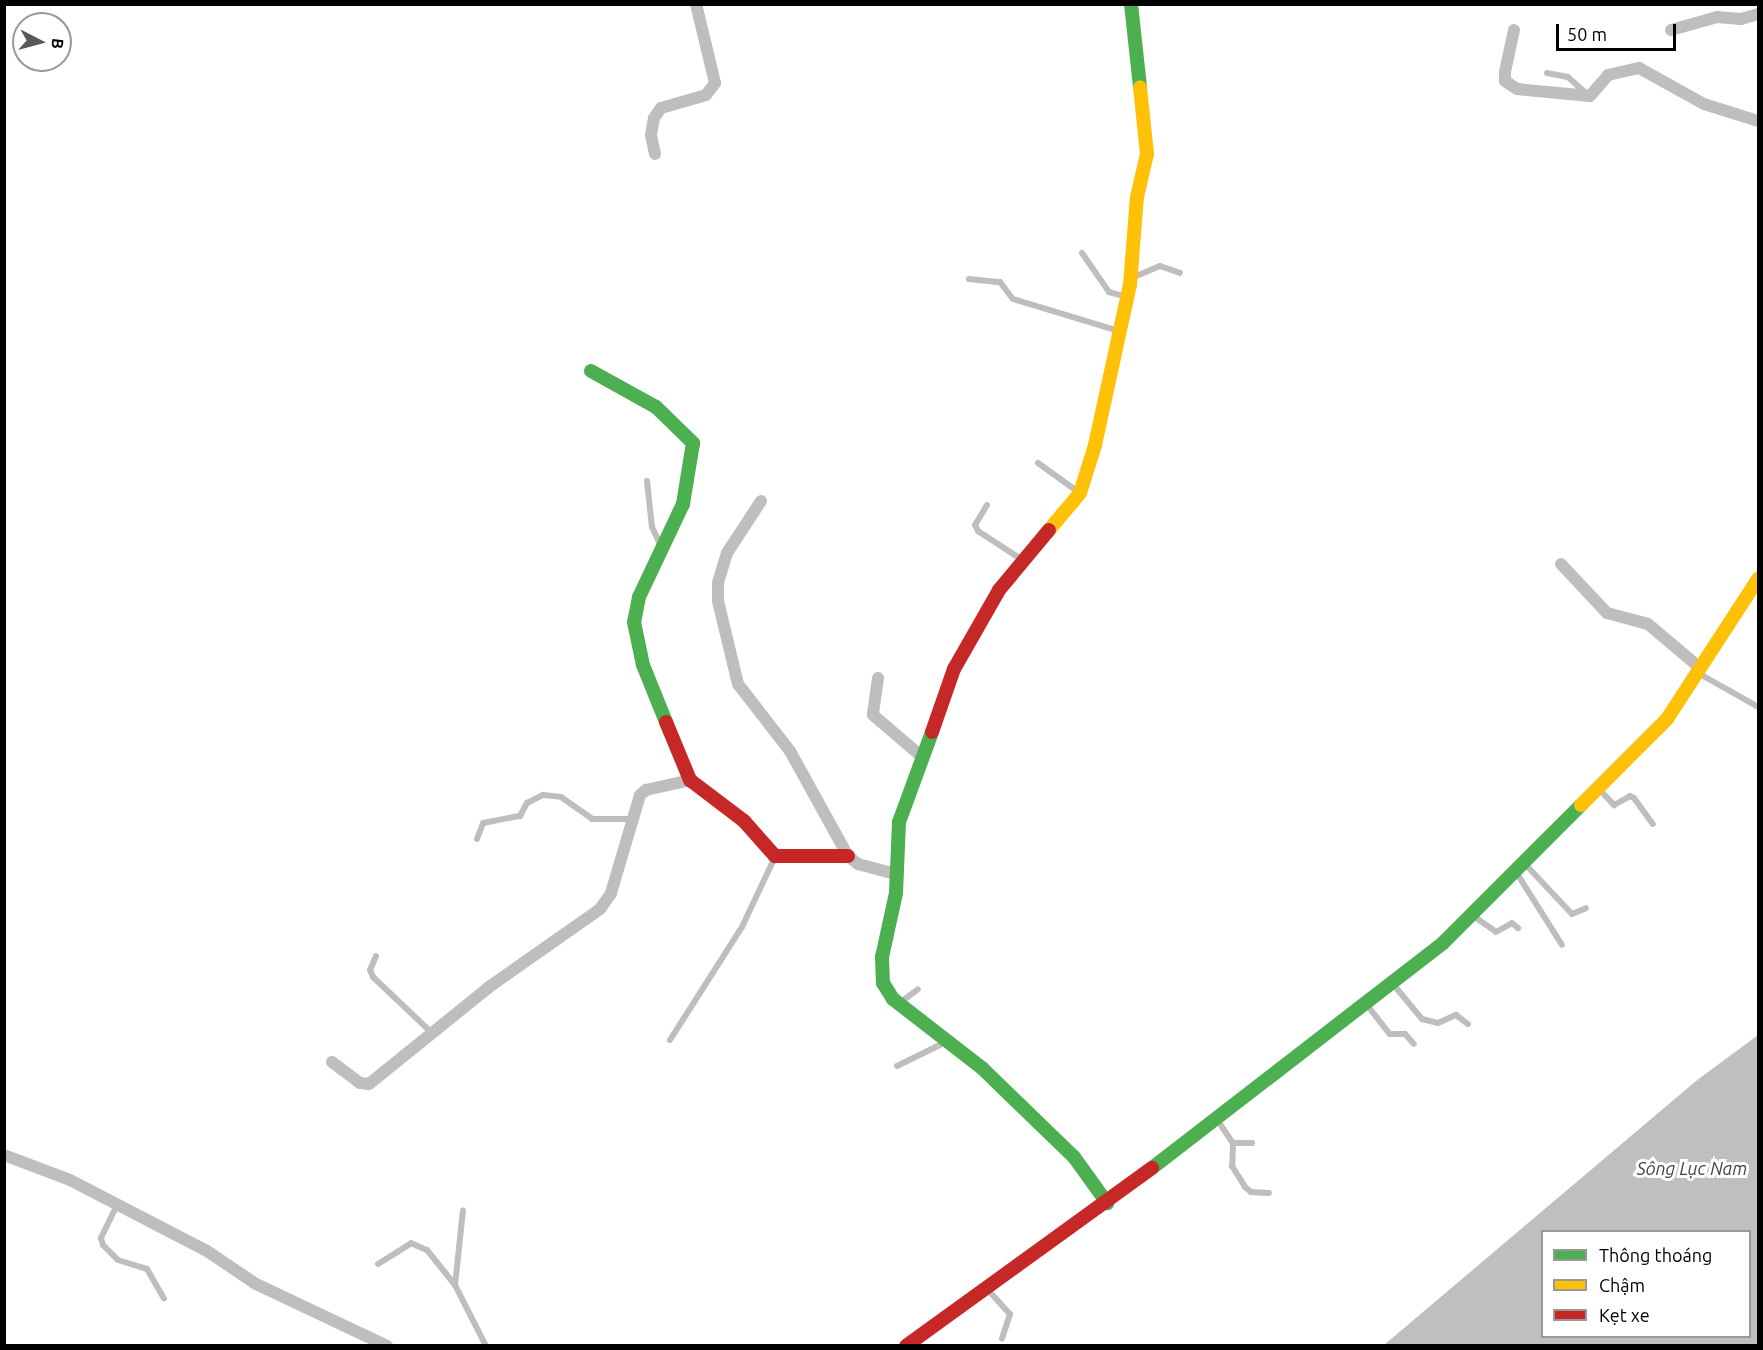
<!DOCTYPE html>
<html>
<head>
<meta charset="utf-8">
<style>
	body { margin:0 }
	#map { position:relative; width:1763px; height:1350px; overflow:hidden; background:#fff; font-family:Ubuntu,sans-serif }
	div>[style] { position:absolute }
	.water>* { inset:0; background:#bfbfbf }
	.lane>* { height:6px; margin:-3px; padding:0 3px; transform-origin:3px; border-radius:3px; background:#bebebe }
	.street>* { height:12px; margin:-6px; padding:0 6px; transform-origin:6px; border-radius:6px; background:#bebebe }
	.fast>* { height:14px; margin:-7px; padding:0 7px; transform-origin:7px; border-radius:7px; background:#4caf50 }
	.slow>* { height:14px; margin:-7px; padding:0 7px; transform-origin:7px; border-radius:7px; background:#ffc107 }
	.jam>* { height:14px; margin:-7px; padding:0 7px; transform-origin:7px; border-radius:7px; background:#c62828 }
	span { translate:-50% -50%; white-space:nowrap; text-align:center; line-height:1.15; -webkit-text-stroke:6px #fff; paint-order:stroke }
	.water-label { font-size:18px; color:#444; font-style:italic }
	.frame { position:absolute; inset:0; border:6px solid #000; pointer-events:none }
	.legend { position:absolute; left:1541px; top:1230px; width:210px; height:108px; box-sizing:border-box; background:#fff; border:2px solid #999; margin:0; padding:8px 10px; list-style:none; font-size:18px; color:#000 }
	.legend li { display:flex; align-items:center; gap:12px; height:30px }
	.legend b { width:30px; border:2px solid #999 }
	.north { position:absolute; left:12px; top:12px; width:60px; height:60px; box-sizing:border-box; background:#fff; border:2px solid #999; border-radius:50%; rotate:96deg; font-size:16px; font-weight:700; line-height:24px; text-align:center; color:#000 }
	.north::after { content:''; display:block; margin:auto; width:21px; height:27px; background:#595959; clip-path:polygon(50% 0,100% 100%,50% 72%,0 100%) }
	.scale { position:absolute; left:1556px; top:24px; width:120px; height:27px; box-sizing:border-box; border:3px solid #000; border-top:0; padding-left:8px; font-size:18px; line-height:21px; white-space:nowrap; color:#000; -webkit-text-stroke:4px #fff; paint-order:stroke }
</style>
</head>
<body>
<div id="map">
	<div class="water">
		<div style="clip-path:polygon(evenodd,1758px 1035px,1758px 1345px,1384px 1345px,1696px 1081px,1758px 1035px,1542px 1232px,1750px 1232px,1750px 1336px,1542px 1336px,1542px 1232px)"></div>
	</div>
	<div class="lane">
		<div style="left:1547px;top:73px;width:21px;rotate:11deg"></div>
		<div style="left:1568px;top:77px;width:25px;rotate:42deg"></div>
		<div style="left:1082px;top:253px;width:47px;rotate:55.3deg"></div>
		<div style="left:1109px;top:292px;width:18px;rotate:16deg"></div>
		<div style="left:1134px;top:277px;width:28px;rotate:-23deg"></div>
		<div style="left:1160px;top:266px;width:21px;rotate:19deg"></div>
		<div style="left:969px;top:279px;width:31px;rotate:6deg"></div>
		<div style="left:1000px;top:282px;width:21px;rotate:53deg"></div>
		<div style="left:1013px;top:299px;width:111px;rotate:16.8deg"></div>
		<div style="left:1038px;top:463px;width:48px;rotate:35.7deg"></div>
		<div style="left:647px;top:481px;width:46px;rotate:83.8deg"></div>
		<div style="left:652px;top:527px;width:19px;rotate:65deg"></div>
		<div style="left:987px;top:505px;width:23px;rotate:121deg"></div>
		<div style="left:975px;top:525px;width:7px;rotate:63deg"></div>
		<div style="left:978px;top:531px;width:51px;rotate:33.1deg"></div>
		<div style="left:1698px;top:673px;width:69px;rotate:29.5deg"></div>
		<div style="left:1600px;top:790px;width:21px;rotate:47deg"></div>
		<div style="left:1614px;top:805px;width:18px;rotate:-29deg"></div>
		<div style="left:1630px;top:796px;width:4px;rotate:27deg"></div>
		<div style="left:1634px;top:798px;width:32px;rotate:54deg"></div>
		<div style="left:477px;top:839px;width:17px;rotate:-69deg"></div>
		<div style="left:483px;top:823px;width:38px;rotate:-11deg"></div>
		<div style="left:520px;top:816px;width:15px;rotate:-62deg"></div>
		<div style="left:527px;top:803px;width:18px;rotate:-27deg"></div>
		<div style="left:543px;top:795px;width:18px;rotate:6deg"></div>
		<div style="left:561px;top:797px;width:38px;rotate:35deg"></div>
		<div style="left:592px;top:819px;width:41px"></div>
		<div style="left:1524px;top:863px;width:70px;rotate:46.7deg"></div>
		<div style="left:1572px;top:914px;width:15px;rotate:-23deg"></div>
		<div style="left:1516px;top:872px;width:86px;rotate:57.8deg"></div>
		<div style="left:1472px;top:915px;width:29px;rotate:35deg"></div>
		<div style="left:1496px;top:932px;width:18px;rotate:-29deg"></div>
		<div style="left:1512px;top:923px;width:8px;rotate:40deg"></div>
		<div style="left:376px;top:956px;width:15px;rotate:113deg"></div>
		<div style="left:370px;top:970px;width:8px;rotate:67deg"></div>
		<div style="left:373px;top:977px;width:80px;rotate:43.5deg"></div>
		<div style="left:1393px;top:984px;width:45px;rotate:50.4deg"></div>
		<div style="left:1422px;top:1019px;width:16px;rotate:14deg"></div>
		<div style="left:1438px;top:1023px;width:20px;rotate:-24deg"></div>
		<div style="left:1456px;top:1015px;width:15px;rotate:37deg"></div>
		<div style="left:901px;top:1002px;width:21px;rotate:-37deg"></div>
		<div style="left:1367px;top:1005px;width:37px;rotate:52deg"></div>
		<div style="left:1390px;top:1034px;width:15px"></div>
		<div style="left:1405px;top:1034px;width:13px;rotate:48deg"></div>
		<div style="left:670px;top:1040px;width:134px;rotate:-57.5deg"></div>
		<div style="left:742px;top:927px;width:75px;rotate:-64.8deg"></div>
		<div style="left:897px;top:1066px;width:55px;rotate:-26.1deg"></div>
		<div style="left:1218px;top:1121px;width:27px;rotate:56deg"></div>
		<div style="left:1233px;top:1143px;width:19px"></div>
		<div style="left:1233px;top:1143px;width:23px;rotate:92deg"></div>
		<div style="left:1232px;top:1166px;width:25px;rotate:58deg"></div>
		<div style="left:1245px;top:1187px;width:8px;rotate:40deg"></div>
		<div style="left:1251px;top:1192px;width:18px;rotate:3deg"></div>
		<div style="left:117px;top:1205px;width:37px;rotate:116deg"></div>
		<div style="left:101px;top:1238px;width:7px;rotate:74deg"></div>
		<div style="left:103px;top:1245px;width:21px;rotate:45deg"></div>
		<div style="left:118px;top:1260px;width:30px;rotate:17deg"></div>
		<div style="left:147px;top:1269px;width:34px;rotate:60deg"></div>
		<div style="left:378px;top:1264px;width:39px;rotate:-32deg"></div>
		<div style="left:411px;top:1243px;width:17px;rotate:24deg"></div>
		<div style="left:427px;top:1250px;width:45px;rotate:51.3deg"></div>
		<div style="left:455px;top:1285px;width:68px;rotate:63.1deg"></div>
		<div style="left:455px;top:1285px;width:75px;rotate:-83.9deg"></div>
		<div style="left:989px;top:1291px;width:31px;rotate:48deg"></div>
		<div style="left:1010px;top:1314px;width:26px;rotate:108deg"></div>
	</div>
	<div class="street">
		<div style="left:1514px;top:30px;width:43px;rotate:102.1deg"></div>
		<div style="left:1505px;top:72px;width:9px;rotate:90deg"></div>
		<div style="left:1505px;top:81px;width:14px;rotate:34deg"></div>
		<div style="left:1517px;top:89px;width:73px;rotate:5.5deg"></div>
		<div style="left:1590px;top:96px;width:28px;rotate:-49deg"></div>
		<div style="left:1608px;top:75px;width:32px;rotate:-13deg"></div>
		<div style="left:1639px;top:68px;width:74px;rotate:29deg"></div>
		<div style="left:1704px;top:104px;width:57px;rotate:17.5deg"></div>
		<div style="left:1671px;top:30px;width:48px;rotate:-15.8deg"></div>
		<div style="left:1717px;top:17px;width:24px;rotate:5deg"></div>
		<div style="left:1741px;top:19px;width:18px;rotate:-16deg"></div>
		<div style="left:655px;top:154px;width:19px;rotate:-102deg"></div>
		<div style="left:651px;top:135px;width:17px;rotate:-80deg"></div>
		<div style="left:654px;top:118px;width:12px;rotate:-55deg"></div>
		<div style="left:661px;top:108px;width:47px;rotate:-16.1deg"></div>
		<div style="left:706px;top:95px;width:15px;rotate:-53deg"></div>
		<div style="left:715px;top:83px;width:81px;rotate:-103.5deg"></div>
		<div style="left:761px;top:501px;width:62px;rotate:123.2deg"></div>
		<div style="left:727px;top:553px;width:31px;rotate:107deg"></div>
		<div style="left:718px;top:583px;width:18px;rotate:90deg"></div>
		<div style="left:718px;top:601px;width:85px;rotate:76.5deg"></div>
		<div style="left:738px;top:684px;width:85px;rotate:52.2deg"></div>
		<div style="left:790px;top:751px;width:120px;rotate:61.1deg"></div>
		<div style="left:848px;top:856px;width:13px;rotate:39deg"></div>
		<div style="left:858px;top:864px;width:39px;rotate:15deg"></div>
		<div style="left:1561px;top:564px;width:67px;rotate:46.8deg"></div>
		<div style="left:1607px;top:613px;width:42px;rotate:15deg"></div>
		<div style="left:1648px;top:624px;width:68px;rotate:40.2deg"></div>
		<div style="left:878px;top:678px;width:37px;rotate:98deg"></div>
		<div style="left:873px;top:715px;width:63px;rotate:40.5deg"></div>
		<div style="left:332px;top:1062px;width:35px;rotate:37deg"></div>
		<div style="left:360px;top:1083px;width:9px;rotate:6deg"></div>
		<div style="left:369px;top:1084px;width:154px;rotate:-38.9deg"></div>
		<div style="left:489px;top:987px;width:136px;rotate:-35.1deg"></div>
		<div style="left:600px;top:909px;width:19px;rotate:-55deg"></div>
		<div style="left:611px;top:893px;width:102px;rotate:-73.5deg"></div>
		<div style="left:640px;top:795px;width:8px;rotate:-40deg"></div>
		<div style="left:646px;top:790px;width:45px;rotate:-12.8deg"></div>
		<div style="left:4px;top:1155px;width:71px;rotate:20.7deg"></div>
		<div style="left:70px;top:1180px;width:154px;rotate:27.4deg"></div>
		<div style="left:207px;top:1251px;width:59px;rotate:34deg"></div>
		<div style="left:256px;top:1284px;width:145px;rotate:25.3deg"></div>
	</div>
	<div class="fast">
		<div style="left:1131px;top:4px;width:83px;rotate:83.8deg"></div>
		<div style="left:591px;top:371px;width:74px;rotate:29deg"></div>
		<div style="left:656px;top:407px;width:52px;rotate:44.2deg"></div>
		<div style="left:693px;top:443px;width:62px;rotate:99.3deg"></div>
		<div style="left:683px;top:504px;width:103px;rotate:115.3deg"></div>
		<div style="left:639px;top:597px;width:25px;rotate:101deg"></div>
		<div style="left:634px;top:622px;width:44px;rotate:78.2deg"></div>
		<div style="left:643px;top:665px;width:61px;rotate:68deg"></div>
		<div style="left:932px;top:732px;width:96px;rotate:110.1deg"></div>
		<div style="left:899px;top:822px;width:71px;rotate:92.4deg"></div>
		<div style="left:896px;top:893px;width:66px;rotate:102.3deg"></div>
		<div style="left:882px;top:957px;width:26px;rotate:88deg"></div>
		<div style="left:883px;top:983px;width:19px;rotate:58deg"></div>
		<div style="left:893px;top:999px;width:113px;rotate:37.8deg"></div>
		<div style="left:982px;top:1068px;width:128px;rotate:44.1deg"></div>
		<div style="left:1074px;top:1157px;width:57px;rotate:54.3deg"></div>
		<div style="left:1152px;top:1168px;width:368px;rotate:-37.7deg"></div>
		<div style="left:1443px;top:943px;width:195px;rotate:-45deg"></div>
	</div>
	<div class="slow">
		<div style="left:1049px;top:530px;width:48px;rotate:-50deg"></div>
		<div style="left:1080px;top:493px;width:50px;rotate:-72.6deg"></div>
		<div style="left:1095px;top:445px;width:164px;rotate:-77.7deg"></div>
		<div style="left:1130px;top:285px;width:88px;rotate:-85.5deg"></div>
		<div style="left:1137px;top:197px;width:44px;rotate:-76.9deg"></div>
		<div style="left:1147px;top:154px;width:67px;rotate:-96deg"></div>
		<div style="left:1581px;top:805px;width:122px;rotate:-45deg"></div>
		<div style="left:1667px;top:719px;width:167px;rotate:-57deg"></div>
	</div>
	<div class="jam">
		<div style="left:666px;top:722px;width:63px;rotate:67.5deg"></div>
		<div style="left:690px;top:780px;width:68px;rotate:37.2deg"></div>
		<div style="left:744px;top:821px;width:47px;rotate:48.5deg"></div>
		<div style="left:775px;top:856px;width:73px"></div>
		<div style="left:932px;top:732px;width:67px;rotate:-70.8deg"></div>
		<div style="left:954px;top:669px;width:91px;rotate:-60.3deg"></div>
		<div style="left:999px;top:590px;width:78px;rotate:-50.2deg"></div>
		<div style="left:906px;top:1346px;width:304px;rotate:-35.9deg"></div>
	</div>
	<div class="water-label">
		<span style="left:1692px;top:1168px">Sông Lục Nam</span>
	</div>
	<div class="frame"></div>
	<ul class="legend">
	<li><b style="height:8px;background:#4caf50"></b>Thông thoáng</li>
	<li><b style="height:8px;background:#ffc107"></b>Chậm</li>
	<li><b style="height:8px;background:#c62828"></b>Kẹt xe</li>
	</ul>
	<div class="north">B</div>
	<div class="scale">50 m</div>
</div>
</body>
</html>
